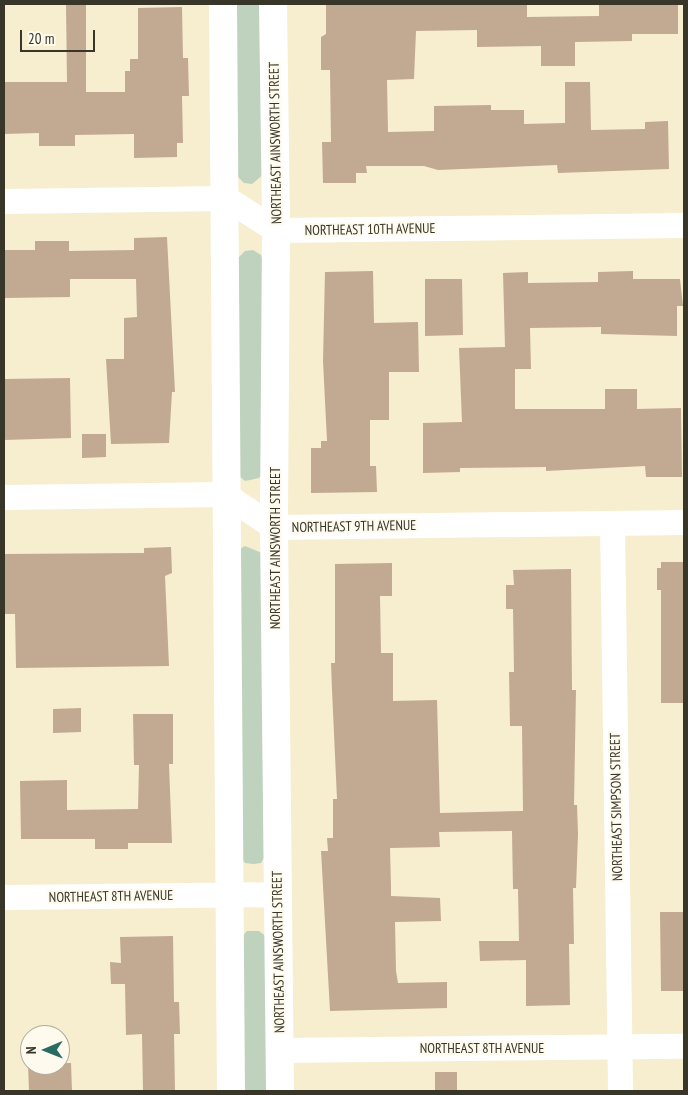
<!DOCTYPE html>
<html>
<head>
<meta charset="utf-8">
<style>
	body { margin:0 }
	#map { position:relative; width:688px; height:1095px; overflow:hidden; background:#f6eece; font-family:"PT Sans Narrow",sans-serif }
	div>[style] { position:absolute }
	.green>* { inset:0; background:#bfd2bd }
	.building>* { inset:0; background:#c2a992 }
	.street>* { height:25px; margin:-12.5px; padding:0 12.5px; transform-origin:12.5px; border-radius:12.5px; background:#fff }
	.secondary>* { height:28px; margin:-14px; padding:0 14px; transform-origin:14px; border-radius:14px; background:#fff }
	span { translate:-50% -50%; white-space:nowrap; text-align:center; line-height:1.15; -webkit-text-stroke:4px #fefbee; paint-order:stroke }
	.street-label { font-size:14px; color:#383529 }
	.frame { position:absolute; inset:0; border:5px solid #383529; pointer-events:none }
	.north { position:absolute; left:20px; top:1025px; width:50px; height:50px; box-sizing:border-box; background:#fefbee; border:1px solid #afac9f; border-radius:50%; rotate:269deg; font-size:14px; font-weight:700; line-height:20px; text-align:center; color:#383529 }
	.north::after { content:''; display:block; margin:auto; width:18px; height:22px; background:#286d61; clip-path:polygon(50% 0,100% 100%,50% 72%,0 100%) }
	.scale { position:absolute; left:20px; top:30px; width:75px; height:22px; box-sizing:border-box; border:2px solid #383529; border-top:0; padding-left:6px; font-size:15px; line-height:18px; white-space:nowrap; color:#383529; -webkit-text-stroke:4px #fefbee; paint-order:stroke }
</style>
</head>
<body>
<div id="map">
	<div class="green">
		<div style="clip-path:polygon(235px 4px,262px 4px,264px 174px,252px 184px,244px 183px,238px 177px,237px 168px)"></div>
		<div style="clip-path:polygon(253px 250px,261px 255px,263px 262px,264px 470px,259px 478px,245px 481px,238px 475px,235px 261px,245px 251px)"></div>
		<div style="clip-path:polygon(245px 546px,262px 553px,266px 854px,261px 863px,253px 864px,245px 863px,239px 855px,238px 550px)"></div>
		<div style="clip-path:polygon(247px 931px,259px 931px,267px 937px,268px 1091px,241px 1091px,240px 939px)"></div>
	</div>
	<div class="building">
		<div style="clip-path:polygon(66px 4px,86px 4px,86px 92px,125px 92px,125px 71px,130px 71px,130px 59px,138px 59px,138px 8px,182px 7px,183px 58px,188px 58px,189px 96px,182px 96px,183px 143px,177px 143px,177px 157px,134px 158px,134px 134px,75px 135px,75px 146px,39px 146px,39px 133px,4px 134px,4px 82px,67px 82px)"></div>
		<div style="clip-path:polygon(326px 4px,527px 4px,527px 17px,599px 16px,599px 4px,678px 4px,678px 34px,632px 34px,632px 41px,575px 42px,575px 66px,541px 66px,541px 46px,477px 47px,477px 30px,416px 31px,414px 79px,387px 80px,388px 132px,434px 131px,434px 106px,491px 105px,491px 110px,524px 110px,524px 124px,565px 123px,565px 82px,590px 82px,591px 130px,645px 129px,645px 122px,668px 121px,669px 169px,558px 173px,557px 165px,438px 170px,424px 166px,366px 166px,367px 173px,356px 173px,356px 183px,323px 183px,322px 142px,331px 142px,330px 70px,321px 70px,321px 37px,326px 34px)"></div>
		<div style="clip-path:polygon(167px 237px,175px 392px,172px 392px,169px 443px,111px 444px,106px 359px,124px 359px,124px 318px,137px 317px,136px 279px,70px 279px,70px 297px,4px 298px,4px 250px,35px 250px,35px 241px,69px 241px,69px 251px,134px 250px,134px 238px)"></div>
		<div style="clip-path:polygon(373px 271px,374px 323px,418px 322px,419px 372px,389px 372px,389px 420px,370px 420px,370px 466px,376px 466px,377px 492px,311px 493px,311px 448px,321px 448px,321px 441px,327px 441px,323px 361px,325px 272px)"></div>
		<div style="clip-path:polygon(633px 271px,633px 279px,680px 279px,683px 306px,677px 306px,677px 336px,601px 334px,601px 327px,530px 328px,531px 369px,515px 369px,515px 409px,605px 409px,605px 389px,637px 389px,637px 409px,681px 408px,682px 477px,646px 477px,645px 466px,546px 471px,546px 467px,460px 468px,460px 472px,423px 473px,423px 423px,462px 422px,459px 348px,505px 347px,503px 273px,528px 272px,528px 283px,598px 282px,598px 272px)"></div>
		<div style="clip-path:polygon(425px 279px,462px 279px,463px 335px,425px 336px)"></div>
		<div style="clip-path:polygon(70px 378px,71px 438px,4px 440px,4px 379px)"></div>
		<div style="clip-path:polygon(82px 434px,106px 434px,106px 457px,82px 458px)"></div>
		<div style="clip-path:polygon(171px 547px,172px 573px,165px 576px,169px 666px,16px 668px,15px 614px,4px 614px,4px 554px,144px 553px,144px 548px)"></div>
		<div style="clip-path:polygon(661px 562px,684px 562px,684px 703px,661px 703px,661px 590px,657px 590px,657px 568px,661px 568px)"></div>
		<div style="clip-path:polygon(392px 563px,392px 596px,380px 596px,381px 653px,393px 653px,393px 701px,437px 700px,440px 813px,523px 811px,522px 726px,510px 726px,509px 672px,514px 672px,513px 609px,506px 609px,506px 585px,514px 585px,513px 570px,571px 569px,572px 690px,576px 690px,574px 805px,577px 805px,578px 834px,576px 888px,573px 888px,574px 944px,569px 944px,570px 1005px,526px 1006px,526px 960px,480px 961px,479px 941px,519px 941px,518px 889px,513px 889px,512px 831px,439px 832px,440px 847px,390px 848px,391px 887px,391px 896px,440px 898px,441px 921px,395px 922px,396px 971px,398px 983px,447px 982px,447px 1008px,330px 1011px,321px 851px,328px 851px,327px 838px,333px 838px,333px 799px,337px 799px,332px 690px,331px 663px,335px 663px,335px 564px)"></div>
		<div style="clip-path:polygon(81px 708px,81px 732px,53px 733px,53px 709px)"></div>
		<div style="clip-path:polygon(133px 714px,173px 714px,173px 764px,169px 764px,172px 843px,128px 843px,128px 849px,95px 849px,95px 839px,21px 839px,20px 781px,67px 780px,67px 810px,138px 809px,139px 765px,134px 765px)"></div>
		<div style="clip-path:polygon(660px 912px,684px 912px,684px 991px,661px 991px)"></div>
		<div style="clip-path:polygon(173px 936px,174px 1002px,179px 1002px,180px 1034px,174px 1034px,175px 1091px,143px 1091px,142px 1034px,126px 1035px,125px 984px,111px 984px,110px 962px,121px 963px,120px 937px)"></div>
		<div style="clip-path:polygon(71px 1063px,72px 1091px,29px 1091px,28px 1064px)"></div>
		<div style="clip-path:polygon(435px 1072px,457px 1072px,457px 1091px,435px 1091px)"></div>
	</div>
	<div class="street">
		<div style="left:4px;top:201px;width:222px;rotate:-0.8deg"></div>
		<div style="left:226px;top:198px;width:59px;rotate:32.6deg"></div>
		<div style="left:276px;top:230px;width:408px;rotate:-0.7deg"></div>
		<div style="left:4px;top:497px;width:220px;rotate:-0.8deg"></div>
		<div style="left:224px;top:494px;width:60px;rotate:33.4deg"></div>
		<div style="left:274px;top:527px;width:410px;rotate:-0.7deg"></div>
		<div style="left:612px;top:523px;width:568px;rotate:89.19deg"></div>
		<div style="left:4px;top:897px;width:274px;rotate:-0.6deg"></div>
		<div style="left:279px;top:1050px;width:405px;rotate:-0.6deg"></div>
	</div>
	<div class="secondary">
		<div style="left:223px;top:4px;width:1087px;rotate:89.58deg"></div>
		<div style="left:273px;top:4px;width:226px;rotate:89.2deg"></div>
		<div style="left:276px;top:230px;width:297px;rotate:90.4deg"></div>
		<div style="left:274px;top:527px;width:564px;rotate:89.39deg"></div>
	</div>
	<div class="street-label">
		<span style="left:275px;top:143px;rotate:-91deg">NORTHEAST AINSWORTH STREET</span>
		<span style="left:370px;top:229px;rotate:-1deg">NORTHEAST 10TH AVENUE</span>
		<span style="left:354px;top:526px;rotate:-1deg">NORTHEAST 9TH AVENUE</span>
		<span style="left:275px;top:548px;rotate:-90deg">NORTHEAST AINSWORTH STREET</span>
		<span style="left:616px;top:807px;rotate:-91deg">NORTHEAST SIMPSON STREET</span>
		<span style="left:111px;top:896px;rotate:-1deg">NORTHEAST 8TH AVENUE</span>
		<span style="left:278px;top:952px;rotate:-91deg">NORTHEAST AINSWORTH STREET</span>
		<span style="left:482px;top:1048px">NORTHEAST 8TH AVENUE</span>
	</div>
	<div class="frame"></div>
	<div class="north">N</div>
	<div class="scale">20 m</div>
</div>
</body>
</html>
